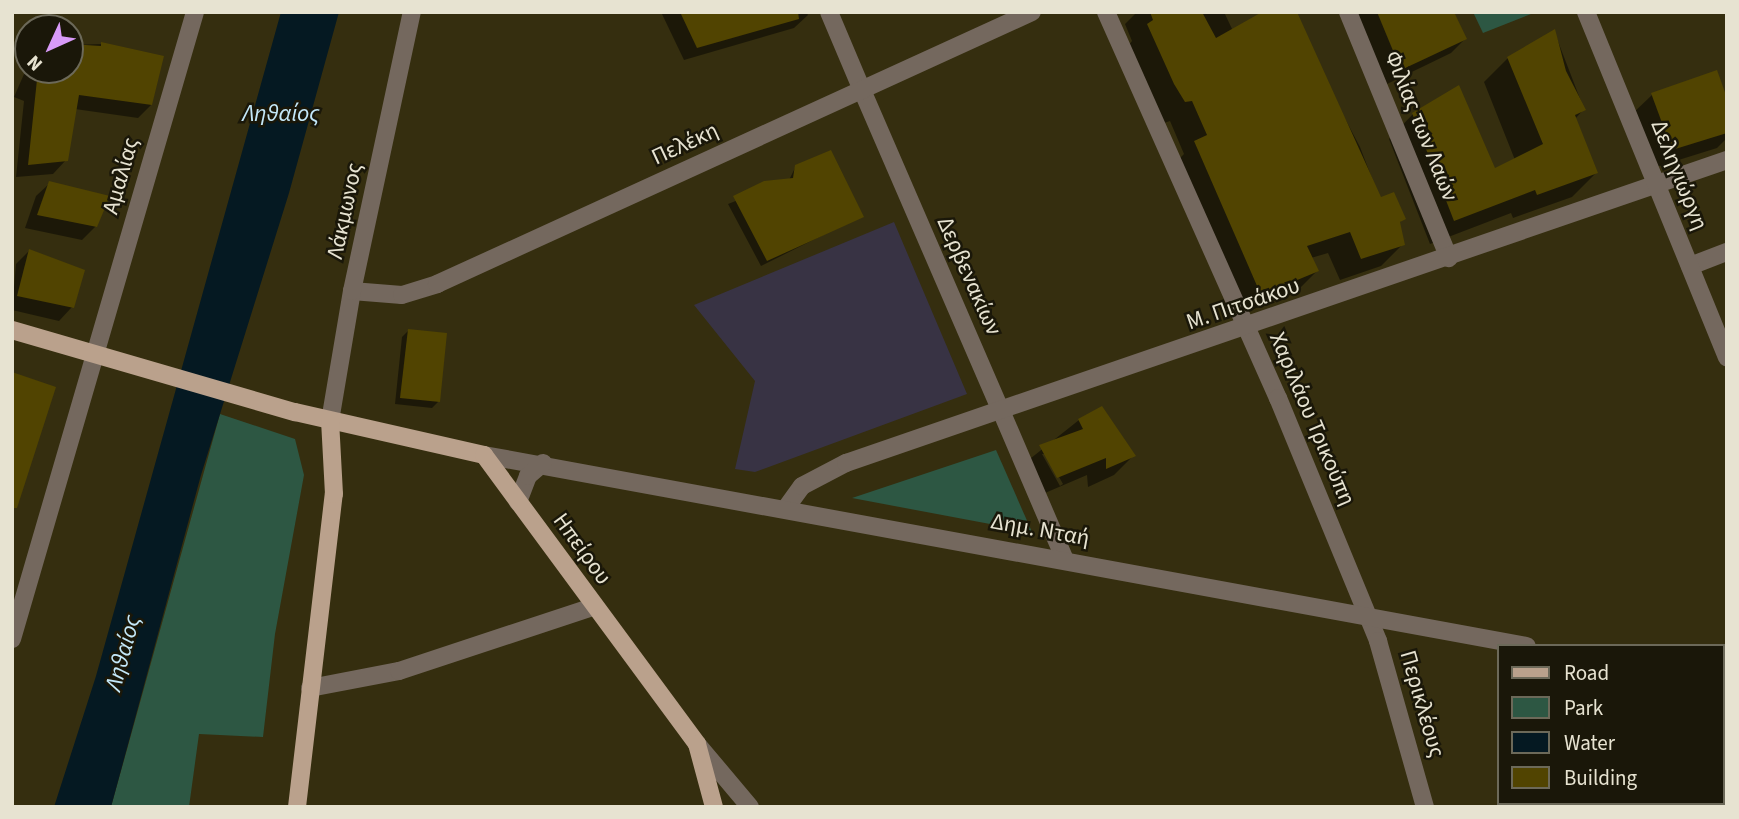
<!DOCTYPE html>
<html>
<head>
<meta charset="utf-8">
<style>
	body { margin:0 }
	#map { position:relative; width:1739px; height:819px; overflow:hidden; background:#352e0f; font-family:"Source Sans 3",sans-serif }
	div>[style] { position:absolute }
	.education>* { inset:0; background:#383344 }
	.green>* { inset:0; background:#2d5743 }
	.water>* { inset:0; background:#051922 }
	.shadow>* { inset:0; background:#0007 }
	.building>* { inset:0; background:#514401 }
	.pedestrian>* { height:18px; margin:-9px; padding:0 9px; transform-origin:9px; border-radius:9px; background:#74685e }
	.minor>* { height:18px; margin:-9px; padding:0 9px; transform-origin:9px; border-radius:9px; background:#74685e }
	.tertiary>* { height:18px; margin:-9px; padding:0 9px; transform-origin:9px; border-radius:9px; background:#74685e }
	.primary>* { height:18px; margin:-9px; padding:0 9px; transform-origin:9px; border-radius:9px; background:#baa18c }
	span { translate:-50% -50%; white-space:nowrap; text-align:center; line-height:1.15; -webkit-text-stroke:5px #1a1709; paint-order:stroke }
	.street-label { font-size:23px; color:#e7e3d1 }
	.water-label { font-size:24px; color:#c4e8f9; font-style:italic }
	.frame { position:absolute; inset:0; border:14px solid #e7e3d1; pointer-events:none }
	.legend { position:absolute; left:1497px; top:644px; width:228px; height:161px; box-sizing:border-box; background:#1a1709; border:2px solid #6c6959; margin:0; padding:9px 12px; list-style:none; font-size:21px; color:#e7e3d1 }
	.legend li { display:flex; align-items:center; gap:14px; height:35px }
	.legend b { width:35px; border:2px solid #6c6959 }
	.north { position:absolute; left:14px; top:14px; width:70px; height:70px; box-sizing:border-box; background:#1a1709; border:2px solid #6c6959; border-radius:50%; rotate:225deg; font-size:19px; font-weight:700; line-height:28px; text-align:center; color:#e7e3d1 }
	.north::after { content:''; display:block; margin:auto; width:24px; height:32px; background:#d89af8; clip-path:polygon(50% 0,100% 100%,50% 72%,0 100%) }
</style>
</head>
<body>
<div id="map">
	<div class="education">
		<div style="clip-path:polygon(894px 222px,967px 394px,755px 472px,735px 469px,755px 381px,694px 305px)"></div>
	</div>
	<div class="green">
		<div style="clip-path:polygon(1473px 12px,1536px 12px,1483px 33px)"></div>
		<div style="clip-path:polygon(220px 414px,295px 439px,304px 475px,275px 634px,263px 737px,199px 734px,189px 807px,111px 807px)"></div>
		<div style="clip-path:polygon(996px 450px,1032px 532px,852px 498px)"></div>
	</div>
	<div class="water">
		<div style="clip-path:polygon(281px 12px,339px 12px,289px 193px,201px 475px,111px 807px,54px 807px,96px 676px)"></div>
	</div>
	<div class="shadow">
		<div style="clip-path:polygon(661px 12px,806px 12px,808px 15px,794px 28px,684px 60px)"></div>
		<div style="clip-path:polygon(1137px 12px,1224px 12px,1233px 31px,1310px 52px,1360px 147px,1380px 199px,1404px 218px,1398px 224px,1403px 244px,1381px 266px,1340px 280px,1328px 253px,1311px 258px,1317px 271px,1296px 292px,1239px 315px,1174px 164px,1184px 154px,1170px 121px,1164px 123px,1127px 47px,1132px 41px,1125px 24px)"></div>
		<div style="clip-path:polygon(1355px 12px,1452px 12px,1465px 39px,1451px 53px,1387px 84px)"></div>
		<div style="clip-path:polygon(1554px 31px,1584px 109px,1575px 119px,1596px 173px,1572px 197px,1513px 218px,1511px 213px,1430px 244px,1389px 139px,1413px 114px,1494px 170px,1515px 160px,1484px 82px,1508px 58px)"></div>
		<div style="clip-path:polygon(102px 44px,151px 105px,138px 118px,75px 109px,66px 160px,53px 174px,16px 177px,24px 101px,14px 97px,28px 65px,28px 70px,70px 70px,70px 45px)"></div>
		<div style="clip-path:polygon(1652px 95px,1727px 103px,1727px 138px,1717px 148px,1653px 168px,1632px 114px)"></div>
		<div style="clip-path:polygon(796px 166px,861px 216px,761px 266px,728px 204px,789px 180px)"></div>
		<div style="clip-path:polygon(50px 183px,96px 226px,82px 240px,25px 228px,36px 196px)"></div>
		<div style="clip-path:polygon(29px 251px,72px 307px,59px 321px,12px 310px,16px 264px)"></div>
		<div style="clip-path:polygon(408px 331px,438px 402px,432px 408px,395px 404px,402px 337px)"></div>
		<div style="clip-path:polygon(evenodd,1079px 420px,1133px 456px,1114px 475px,1088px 487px,1087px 475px,1038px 496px,1021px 466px,1079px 420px,1042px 454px,1046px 454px,1063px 484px,1060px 486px,1042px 454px)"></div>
	</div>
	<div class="building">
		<div style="clip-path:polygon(680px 12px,798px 12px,799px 19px,697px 48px)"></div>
		<div style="clip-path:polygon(1150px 12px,1202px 12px,1216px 38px,1262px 12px,1297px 12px,1381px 197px,1394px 192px,1406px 219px,1400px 222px,1405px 245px,1361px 259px,1350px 232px,1307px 246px,1319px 271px,1261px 295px,1194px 141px,1207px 135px,1192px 101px,1185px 102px,1174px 84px,1147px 24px,1153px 20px)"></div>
		<div style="clip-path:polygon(1377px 12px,1454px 12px,1467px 39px,1401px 70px)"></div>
		<div style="clip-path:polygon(1555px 29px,1566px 71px,1586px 110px,1575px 115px,1598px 173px,1537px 195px,1535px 190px,1454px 221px,1412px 113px,1459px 85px,1495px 168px,1543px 144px,1507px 57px)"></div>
		<div style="clip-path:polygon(101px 42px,164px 56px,152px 105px,79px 95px,68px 161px,28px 165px,38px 70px,70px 70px,70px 44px,101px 46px)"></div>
		<div style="clip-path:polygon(1717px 70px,1727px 98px,1727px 133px,1672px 150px,1651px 93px)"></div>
		<div style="clip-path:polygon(831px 150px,864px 217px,767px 261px,733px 196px,764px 181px,793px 178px,795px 165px)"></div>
		<div style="clip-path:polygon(49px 181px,110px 196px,97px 227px,37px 215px)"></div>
		<div style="clip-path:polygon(29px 249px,85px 270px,74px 308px,17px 296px)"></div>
		<div style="clip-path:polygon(408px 329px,447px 333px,440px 402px,400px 398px)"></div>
		<div style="clip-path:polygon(12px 372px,56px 387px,17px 508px,12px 508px)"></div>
		<div style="clip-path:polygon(1102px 406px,1136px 456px,1106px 469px,1106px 458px,1057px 478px,1039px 445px,1083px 429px,1078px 419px)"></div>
	</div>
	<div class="pedestrian">
		<div style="left:862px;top:90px;width:352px;rotate:66.6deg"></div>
	</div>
	<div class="minor">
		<div style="left:829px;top:12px;width:85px;rotate:67.1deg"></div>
		<div style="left:1106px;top:12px;width:423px;rotate:66deg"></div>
		<div style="left:1278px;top:398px;width:263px;rotate:67.6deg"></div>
		<div style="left:1378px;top:641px;width:173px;rotate:74.2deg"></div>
		<div style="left:1348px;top:12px;width:266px;rotate:67.7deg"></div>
		<div style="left:1690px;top:266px;width:40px;rotate:-21deg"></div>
		<div style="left:352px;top:291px;width:50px;rotate:4.6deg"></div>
		<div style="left:402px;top:295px;width:37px;rotate:-17deg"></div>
		<div style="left:437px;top:284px;width:654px;rotate:-24.57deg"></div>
		<div style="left:1002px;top:413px;width:160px;rotate:66.8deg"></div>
		<div style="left:786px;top:508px;width:27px;rotate:-54deg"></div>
		<div style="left:802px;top:486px;width:50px;rotate:-27.6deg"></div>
		<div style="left:846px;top:463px;width:932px;rotate:-18.98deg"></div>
		<div style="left:310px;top:688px;width:91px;rotate:-10.8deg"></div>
		<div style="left:399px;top:671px;width:204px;rotate:-18.3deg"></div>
	</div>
	<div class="tertiary">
		<div style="left:1586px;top:12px;width:373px;rotate:67.8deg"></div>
		<div style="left:330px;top:421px;width:132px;rotate:-80.4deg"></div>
		<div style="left:352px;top:291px;width:285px;rotate:-77.9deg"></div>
		<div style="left:484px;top:455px;width:1060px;rotate:10.38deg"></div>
		<div style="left:518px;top:502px;width:28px;rotate:-69deg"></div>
		<div style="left:528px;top:476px;width:20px;rotate:-41deg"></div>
		<div style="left:12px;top:639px;width:653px;rotate:-73.73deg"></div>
		<div style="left:1723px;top:682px;width:4px;rotate:14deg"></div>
		<div style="left:697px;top:744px;width:82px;rotate:49.9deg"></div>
	</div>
	<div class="primary">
		<div style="left:12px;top:330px;width:295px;rotate:16.2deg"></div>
		<div style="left:295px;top:412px;width:194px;rotate:12.8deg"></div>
		<div style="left:484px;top:455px;width:359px;rotate:53.6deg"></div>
		<div style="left:697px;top:744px;width:65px;rotate:74.9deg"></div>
		<div style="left:297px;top:807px;width:315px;rotate:-83.3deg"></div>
		<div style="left:334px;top:494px;width:73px;rotate:-93.1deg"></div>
	</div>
	<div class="street-label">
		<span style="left:1421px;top:126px;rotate:68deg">Φιλίας των Λαών</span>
		<span style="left:685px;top:144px;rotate:-25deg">Πελέκη</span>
		<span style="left:1679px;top:175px;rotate:68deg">Δεληγιώργη</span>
		<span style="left:121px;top:176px;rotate:-74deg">Αμαλίας</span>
		<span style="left:345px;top:211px;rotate:-78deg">Λάκμωνος</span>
		<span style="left:969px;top:276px;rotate:66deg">Δερβενακίων</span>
		<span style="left:1243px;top:304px;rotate:-19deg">Μ. Πιτσάκου</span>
		<span style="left:1312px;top:419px;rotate:67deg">Χαριλάου Τρικούπη</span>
		<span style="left:1040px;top:530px;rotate:10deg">Δημ. Νταή</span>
		<span style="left:582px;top:549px;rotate:54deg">Ηπείρου</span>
		<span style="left:1422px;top:704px;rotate:74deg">Περικλέους</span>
	</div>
	<div class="water-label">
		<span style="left:281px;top:114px">Ληθαίος</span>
		<span style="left:123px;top:653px;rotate:-75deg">Ληθαίος</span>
	</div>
	<div class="frame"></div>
	<ul class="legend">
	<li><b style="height:9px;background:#baa18c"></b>Road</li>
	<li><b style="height:19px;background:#2d5743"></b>Park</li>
	<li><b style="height:19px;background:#051922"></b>Water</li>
	<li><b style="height:19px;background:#514401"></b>Building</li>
	</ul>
	<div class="north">N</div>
</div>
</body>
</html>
